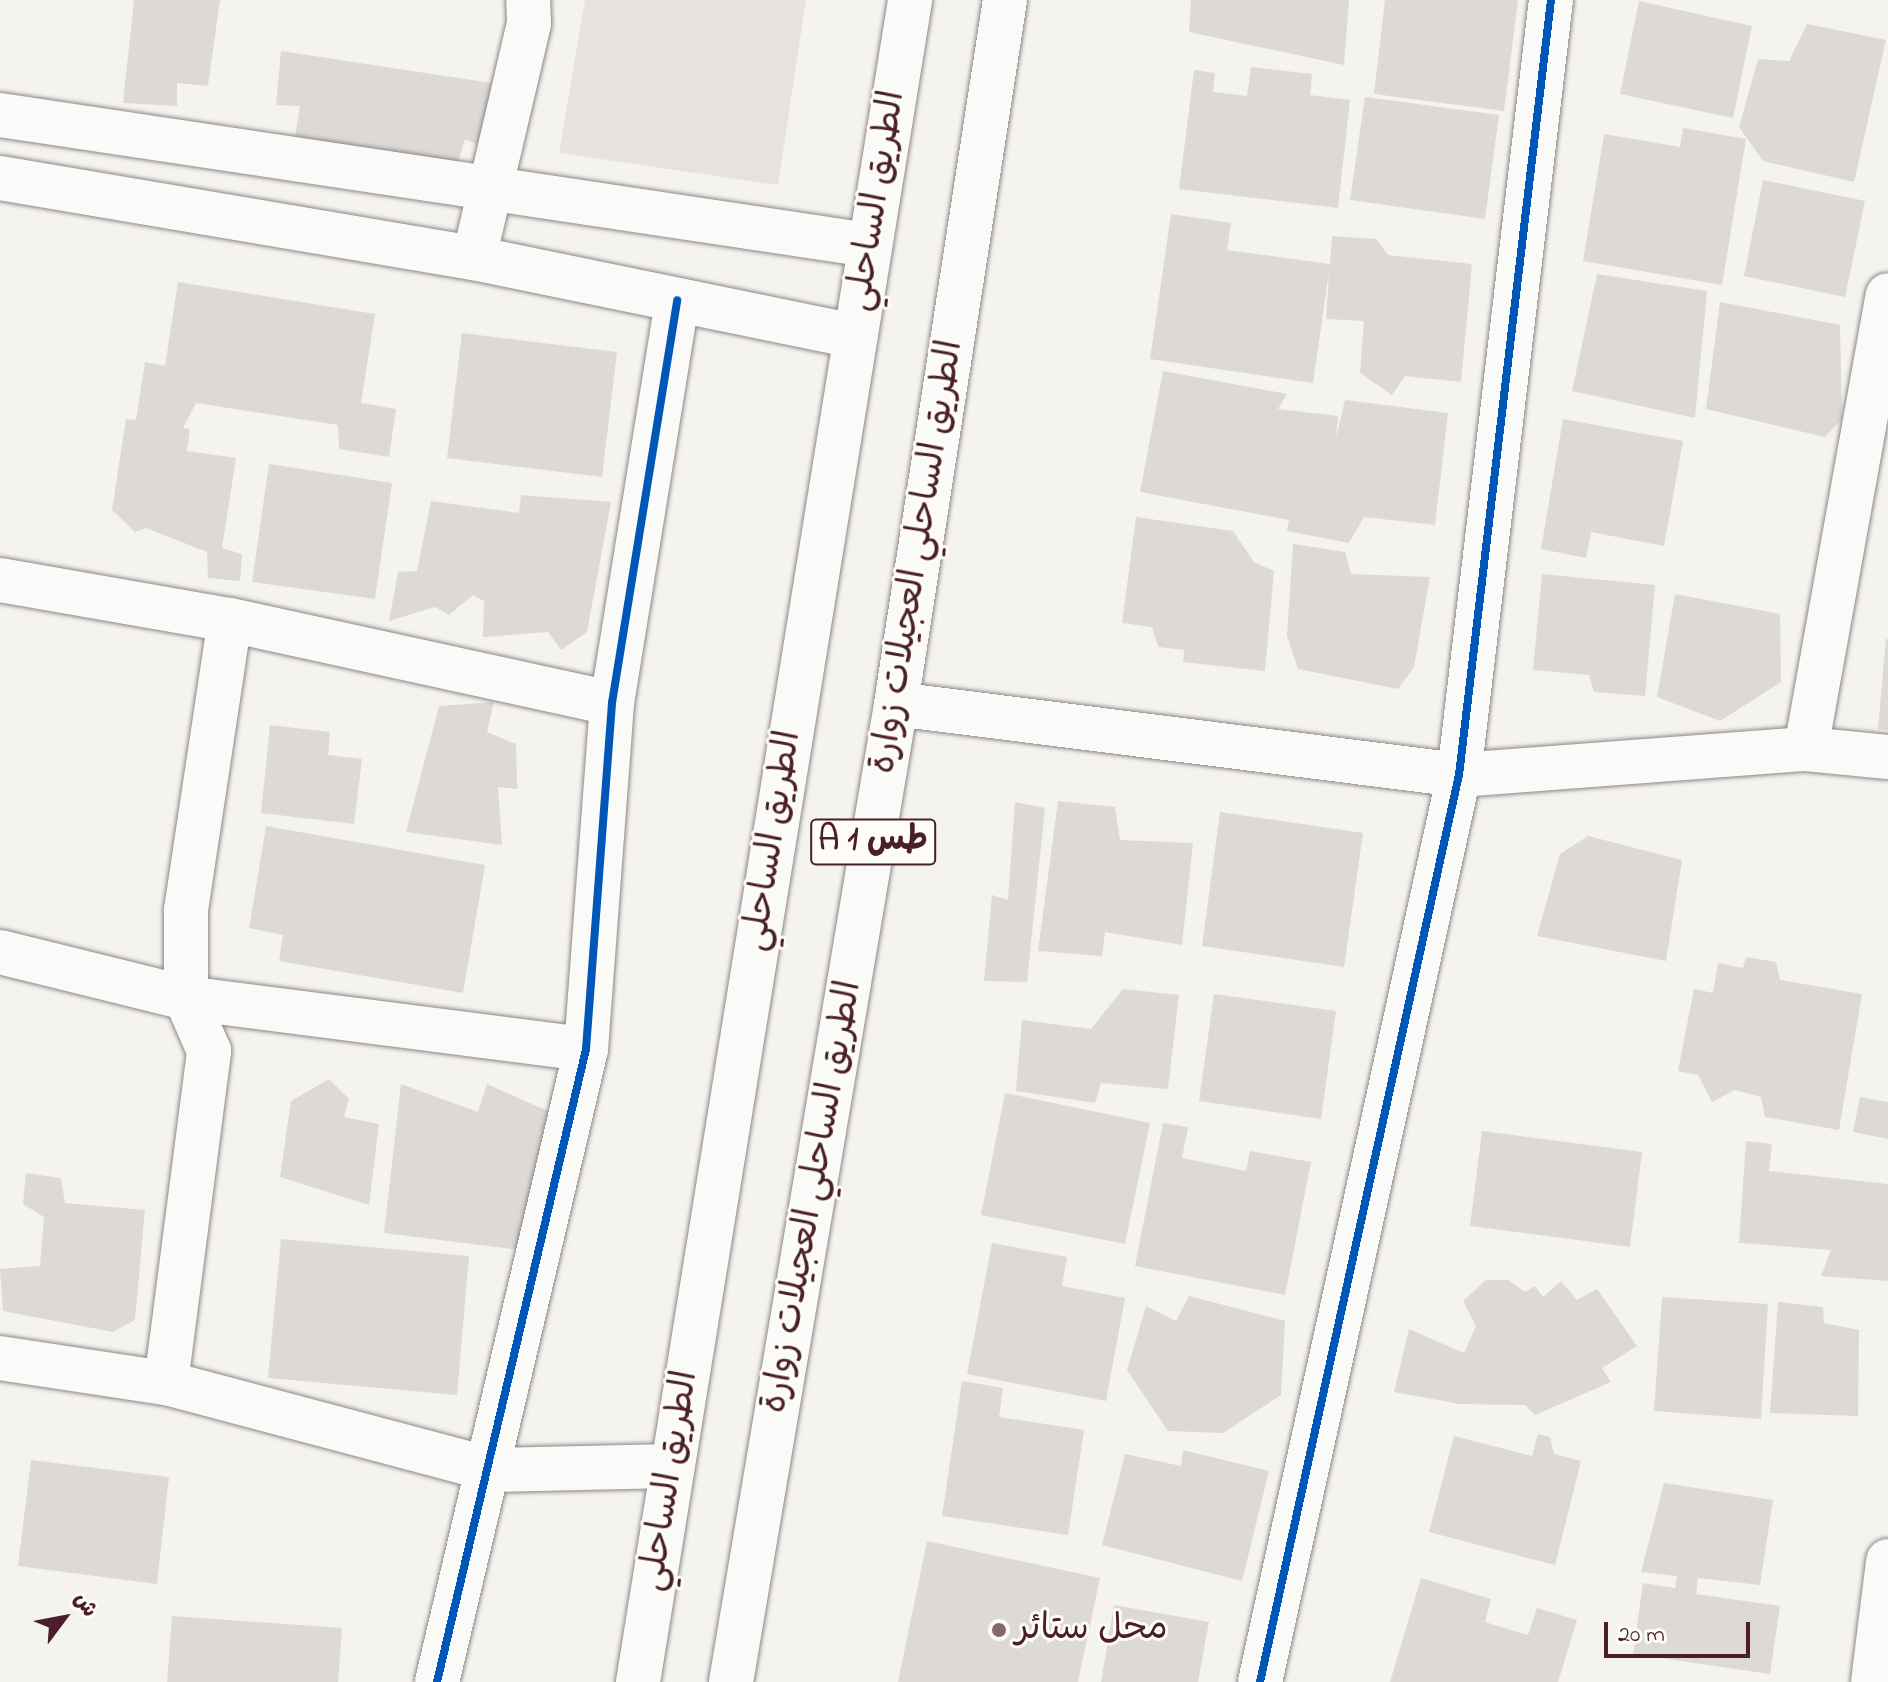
<!DOCTYPE html>
<html>
<head>
<meta charset="utf-8">
<style>
	body { margin:0 }
	#map { position:relative; width:1888px; height:1682px; overflow:hidden; background:#f5f3f0; font-family:"Indie Flower","Playpen Sans Arabic",sans-serif }
	div>[style] { position:absolute }
	.green>* { inset:0; background:#e7e2e0 }
	.building>* { inset:0; background:#dcd9d7 }
	.roads { filter:drop-shadow(0 0 2px #8f8687) drop-shadow(0 0 2px #8f8687) }
	.minor>* { height:44px; margin:-22px; padding:0 22px; transform-origin:22px; border-radius:22px; background:#fafaf8 }
	.trunk>* { height:44px; margin:-22px; padding:0 22px; transform-origin:22px; border-radius:22px; background:#fafaf8 }
	.cycleway>* { height:8px; margin:-4px; padding:0 4px; transform-origin:4px; border-radius:4px; background:#0057b8 }
	.dots>* { width:22px; height:22px; translate:-50% -50%; box-sizing:border-box; border:4px solid #fdfcf7; border-radius:50% }
	span { translate:-50% -50%; white-space:nowrap; text-align:center; line-height:1.15; -webkit-text-stroke:6px #fdfcf7; paint-order:stroke }
	.shield-label span { padding:2px 6px; background:#fdfcf7; border:2px solid; border-radius:6px; -webkit-text-stroke-width:0 }
	.shield-label { font-size:34px; color:#4a1f2b; font-weight:700 }
	.street-label { font-size:36px; color:#4a1f2b }
	.poi-label { font-size:36px; color:#4a1f2b }
	.left { translate:0 -50%; text-align:left }
	.north { position:absolute; left:24px; top:1578px; width:80px; height:80px; -webkit-text-stroke:6px #fdfcf7; paint-order:stroke; rotate:58deg; font-size:22px; font-weight:700; line-height:32px; text-align:center; color:#4a1f2b }
	.north::after { content:''; display:block; margin:auto; width:28px; height:36px; background:#4a1f2b; clip-path:polygon(50% 0,100% 100%,50% 72%,0 100%) }
	.scale { position:absolute; left:1604px; top:1622px; width:146px; height:36px; box-sizing:border-box; border:4px solid #4a1f2b; border-top:0; padding-left:10px; font-size:24px; line-height:28px; white-space:nowrap; color:#4a1f2b; -webkit-text-stroke:6px #fdfcf7; paint-order:stroke }
</style>
</head>
<body>
<div id="map">
	<div class="green">
		<div style="clip-path:polygon(585px 0,806px 0,778px 185px,559px 153px)"></div>
	</div>
	<div class="building">
		<div style="clip-path:polygon(134px 0,220px 0,208px 86px,177px 83px,177px 106px,123px 103px)"></div>
		<div style="clip-path:polygon(1191px 0,1349px 0,1344px 65px,1189px 32px)"></div>
		<div style="clip-path:polygon(1385px 0,1518px 0,1504px 111px,1374px 94px)"></div>
		<div style="clip-path:polygon(1639px 1px,1752px 26px,1733px 118px,1620px 94px)"></div>
		<div style="clip-path:polygon(1807px 24px,1886px 40px,1854px 182px,1763px 161px,1739px 127px,1758px 59px,1789px 61px)"></div>
		<div style="clip-path:polygon(281px 51px,498px 84px,484px 148px,465px 139px,457px 166px,295px 137px,300px 106px,276px 105px)"></div>
		<div style="clip-path:polygon(1251px 67px,1312px 74px,1310px 95px,1350px 100px,1338px 208px,1179px 189px,1194px 70px,1215px 73px,1213px 92px,1247px 96px)"></div>
		<div style="clip-path:polygon(1365px 97px,1499px 115px,1485px 219px,1350px 200px)"></div>
		<div style="clip-path:polygon(1683px 128px,1746px 139px,1722px 285px,1583px 261px,1604px 134px,1680px 147px)"></div>
		<div style="clip-path:polygon(1763px 180px,1865px 201px,1845px 297px,1744px 276px)"></div>
		<div style="clip-path:polygon(1171px 214px,1231px 223px,1227px 250px,1330px 264px,1332px 236px,1376px 239px,1388px 255px,1472px 264px,1461px 382px,1405px 376px,1392px 395px,1360px 373px,1364px 321px,1326px 319px,1329px 272px,1313px 383px,1150px 359px)"></div>
		<div style="clip-path:polygon(1597px 274px,1707px 291px,1695px 418px,1572px 391px)"></div>
		<div style="clip-path:polygon(178px 282px,375px 314px,361px 403px,396px 409px,389px 457px,339px 449px,338px 425px,196px 403px,183px 428px,190px 429px,187px 451px,236px 458px,222px 548px,242px 554px,240px 581px,208px 578px,207px 552px,146px 528px,135px 532px,112px 510px,126px 419px,136px 420px,145px 362px,165px 366px)"></div>
		<div style="clip-path:polygon(1720px 302px,1840px 325px,1842px 419px,1825px 437px,1706px 409px)"></div>
		<div style="clip-path:polygon(462px 333px,617px 352px,602px 477px,447px 458px)"></div>
		<div style="clip-path:polygon(1163px 371px,1287px 394px,1278px 409px,1338px 416px,1336px 437px,1345px 400px,1448px 413px,1435px 525px,1364px 517px,1349px 543px,1287px 531px,1289px 520px,1140px 492px)"></div>
		<div style="clip-path:polygon(1563px 419px,1683px 441px,1664px 546px,1591px 532px,1586px 558px,1541px 549px)"></div>
		<div style="clip-path:polygon(269px 464px,392px 483px,375px 599px,252px 582px)"></div>
		<div style="clip-path:polygon(521px 495px,611px 502px,587px 632px,561px 650px,548px 632px,483px 637px,484px 601px,473px 595px,449px 615px,435px 607px,389px 621px,398px 572px,417px 571px,431px 501px,519px 513px)"></div>
		<div style="clip-path:polygon(1136px 517px,1233px 531px,1254px 562px,1274px 571px,1265px 671px,1183px 662px,1184px 650px,1158px 647px,1152px 627px,1122px 623px)"></div>
		<div style="clip-path:polygon(1293px 544px,1345px 552px,1351px 574px,1430px 577px,1414px 667px,1398px 689px,1298px 669px,1287px 636px)"></div>
		<div style="clip-path:polygon(1542px 574px,1655px 585px,1645px 696px,1594px 692px,1589px 675px,1533px 670px)"></div>
		<div style="clip-path:polygon(1675px 594px,1780px 614px,1781px 682px,1720px 721px,1657px 697px)"></div>
		<div style="clip-path:polygon(1886px 639px,1888px 639px,1888px 730px,1878px 729px)"></div>
		<div style="clip-path:polygon(494px 702px,487px 732px,516px 744px,517px 789px,498px 787px,502px 845px,406px 832px,439px 706px)"></div>
		<div style="clip-path:polygon(270px 725px,330px 732px,328px 755px,362px 759px,354px 824px,261px 813px)"></div>
		<div style="clip-path:polygon(1058px 801px,1115px 807px,1120px 840px,1193px 843px,1182px 945px,1105px 932px,1102px 956px,1038px 951px)"></div>
		<div style="clip-path:polygon(1015px 802px,1045px 808px,1027px 982px,984px 981px,992px 895px,1008px 900px)"></div>
		<div style="clip-path:polygon(1220px 812px,1363px 833px,1344px 967px,1202px 946px)"></div>
		<div style="clip-path:polygon(266px 826px,485px 865px,463px 993px,279px 961px,283px 935px,249px 928px)"></div>
		<div style="clip-path:polygon(1588px 836px,1682px 860px,1666px 961px,1537px 936px,1560px 854px)"></div>
		<div style="clip-path:polygon(1746px 957px,1776px 962px,1780px 980px,1862px 994px,1839px 1130px,1765px 1117px,1761px 1097px,1735px 1090px,1712px 1102px,1698px 1075px,1678px 1071px,1694px 989px,1713px 993px,1718px 963px,1743px 968px)"></div>
		<div style="clip-path:polygon(1123px 989px,1179px 995px,1168px 1089px,1101px 1083px,1095px 1103px,1016px 1091px,1022px 1020px,1091px 1029px)"></div>
		<div style="clip-path:polygon(1214px 994px,1336px 1011px,1321px 1119px,1199px 1101px)"></div>
		<div style="clip-path:polygon(329px 1079px,349px 1099px,344px 1117px,379px 1124px,369px 1205px,280px 1177px,291px 1101px)"></div>
		<div style="clip-path:polygon(401px 1084px,478px 1112px,487px 1084px,552px 1113px,521px 1250px,384px 1233px)"></div>
		<div style="clip-path:polygon(1005px 1093px,1150px 1123px,1125px 1244px,981px 1215px)"></div>
		<div style="clip-path:polygon(1860px 1097px,1888px 1102px,1888px 1139px,1853px 1132px)"></div>
		<div style="clip-path:polygon(1163px 1123px,1188px 1127px,1182px 1158px,1246px 1171px,1250px 1151px,1311px 1162px,1285px 1295px,1135px 1266px)"></div>
		<div style="clip-path:polygon(1482px 1131px,1642px 1152px,1630px 1247px,1470px 1226px)"></div>
		<div style="clip-path:polygon(1746px 1141px,1772px 1144px,1769px 1171px,1888px 1184px,1888px 1281px,1821px 1276px,1831px 1250px,1739px 1243px)"></div>
		<div style="clip-path:polygon(26px 1173px,61px 1178px,65px 1203px,145px 1210px,135px 1320px,113px 1332px,3px 1311px,0 1269px,40px 1266px,44px 1217px,23px 1204px)"></div>
		<div style="clip-path:polygon(281px 1239px,469px 1256px,457px 1395px,268px 1378px)"></div>
		<div style="clip-path:polygon(992px 1243px,1067px 1257px,1062px 1286px,1125px 1298px,1106px 1401px,967px 1374px)"></div>
		<div style="clip-path:polygon(1486px 1280px,1508px 1280px,1525px 1292px,1535px 1286px,1543px 1297px,1561px 1281px,1577px 1300px,1597px 1289px,1637px 1346px,1602px 1368px,1611px 1382px,1535px 1415px,1525px 1405px,1460px 1404px,1394px 1392px,1409px 1329px,1464px 1353px,1476px 1326px,1463px 1301px)"></div>
		<div style="clip-path:polygon(1189px 1296px,1285px 1321px,1281px 1395px,1223px 1433px,1168px 1431px,1127px 1370px,1146px 1306px,1176px 1321px)"></div>
		<div style="clip-path:polygon(1662px 1297px,1768px 1304px,1761px 1419px,1654px 1411px)"></div>
		<div style="clip-path:polygon(1778px 1302px,1823px 1307px,1824px 1323px,1859px 1330px,1858px 1416px,1770px 1413px)"></div>
		<div style="clip-path:polygon(962px 1381px,1003px 1388px,999px 1417px,1084px 1430px,1068px 1535px,942px 1516px)"></div>
		<div style="clip-path:polygon(1538px 1434px,1550px 1437px,1554px 1454px,1581px 1461px,1555px 1565px,1429px 1532px,1454px 1436px,1532px 1456px)"></div>
		<div style="clip-path:polygon(1183px 1450px,1269px 1471px,1242px 1581px,1102px 1545px,1125px 1454px,1181px 1466px)"></div>
		<div style="clip-path:polygon(31px 1460px,169px 1477px,157px 1584px,18px 1566px)"></div>
		<div style="clip-path:polygon(1664px 1483px,1773px 1500px,1760px 1585px,1698px 1578px,1696px 1594px,1780px 1606px,1770px 1674px,1633px 1654px,1643px 1583px,1675px 1588px,1677px 1576px,1641px 1572px)"></div>
		<div style="clip-path:polygon(927px 1541px,1100px 1578px,1078px 1682px,898px 1682px)"></div>
		<div style="clip-path:polygon(1421px 1578px,1491px 1599px,1485px 1622px,1528px 1635px,1537px 1608px,1577px 1620px,1558px 1682px,1390px 1682px)"></div>
		<div style="clip-path:polygon(1114px 1605px,1209px 1622px,1198px 1682px,1101px 1682px)"></div>
		<div style="clip-path:polygon(172px 1616px,342px 1628px,338px 1682px,167px 1682px)"></div>
	</div>
	<div class="roads">
		<div class="minor">
			<div style="left:0;top:115px;width:878px;rotate:8.52deg"></div>
			<div style="left:0;top:178px;width:481px;rotate:9.6deg"></div>
			<div style="left:474px;top:258px;width:389px;rotate:11.6deg"></div>
			<div style="left:474px;top:258px;width:241px;rotate:-76.8deg"></div>
			<div style="left:529px;top:23px;width:23px;rotate:-92deg"></div>
			<div style="left:0;top:580px;width:233px;rotate:9.9deg"></div>
			<div style="left:230px;top:620px;width:391px;rotate:12.3deg"></div>
			<div style="left:896px;top:704px;width:567px;rotate:7.19deg"></div>
			<div style="left:1459px;top:775px;width:348px;rotate:-4.3deg"></div>
			<div style="left:1806px;top:749px;width:82px;rotate:5.6deg"></div>
			<div style="left:1806px;top:749px;width:461px;rotate:-79.8deg"></div>
			<div style="left:0;top:952px;width:192px;rotate:13.9deg"></div>
			<div style="left:186px;top:998px;width:403px;rotate:7.3deg"></div>
			<div style="left:0;top:1358px;width:168px;rotate:8.6deg"></div>
			<div style="left:166px;top:1383px;width:337px;rotate:14.9deg"></div>
			<div style="left:492px;top:1470px;width:180px;rotate:-1.3deg"></div>
			<div style="left:166px;top:1383px;width:335px;rotate:-82.6deg"></div>
			<div style="left:209px;top:1051px;width:58px;rotate:-113.5deg"></div>
			<div style="left:186px;top:998px;width:88px;rotate:-90deg"></div>
			<div style="left:186px;top:910px;width:293px;rotate:-81.4deg"></div>
			<div style="left:437px;top:1682px;width:650px;rotate:-76.75deg"></div>
			<div style="left:586px;top:1049px;width:347px;rotate:-85.7deg"></div>
			<div style="left:612px;top:703px;width:408px;rotate:-80.8deg"></div>
			<div style="left:1260px;top:1682px;width:929px;rotate:-77.63deg"></div>
			<div style="left:1459px;top:775px;width:780px;rotate:-83.23deg"></div>
			<div style="left:1873px;top:1682px;width:122px;rotate:-82.9deg"></div>
		</div>
		<div class="trunk">
			<div style="left:638px;top:1682px;width:1704px;rotate:-80.81deg"></div>
			<div style="left:731px;top:1682px;width:992px;rotate:-80.42deg"></div>
			<div style="left:896px;top:704px;width:712px;rotate:-81.2deg"></div>
		</div>
	</div>
	<div class="cycleway">
		<div style="left:437px;top:1682px;width:650px;rotate:-76.75deg"></div>
		<div style="left:586px;top:1049px;width:347px;rotate:-85.7deg"></div>
		<div style="left:612px;top:703px;width:408px;rotate:-80.8deg"></div>
		<div style="left:1260px;top:1682px;width:929px;rotate:-77.63deg"></div>
		<div style="left:1459px;top:775px;width:780px;rotate:-83.23deg"></div>
	</div>
	<div class="dots">
		<div style="left:999px;top:1630px;background:#866970"></div>
	</div>
	<div class="shield-label">
		<span style="left:873px;top:842px">A 1 طس</span>
	</div>
	<div class="street-label">
		<span style="left:877px;top:201px;rotate:-81deg">الطريق الساحلي</span>
		<span style="left:918px;top:557px;rotate:-81deg">الطريق الساحلي العجيلات زوارة</span>
		<span style="left:773px;top:841px;rotate:-81deg">الطريق الساحلي</span>
		<span style="left:813px;top:1197px;rotate:-80deg">الطريق الساحلي العجيلات زوارة</span>
		<span style="left:670px;top:1481px;rotate:-81deg">الطريق الساحلي</span>
	</div>
	<div class="poi-label">
		<span class="left" style="left:1015px;top:1630px">محل ستائر</span>
	</div>
	<div class="north">ش</div>
	<div class="scale">20 m</div>
</div>
</body>
</html>
